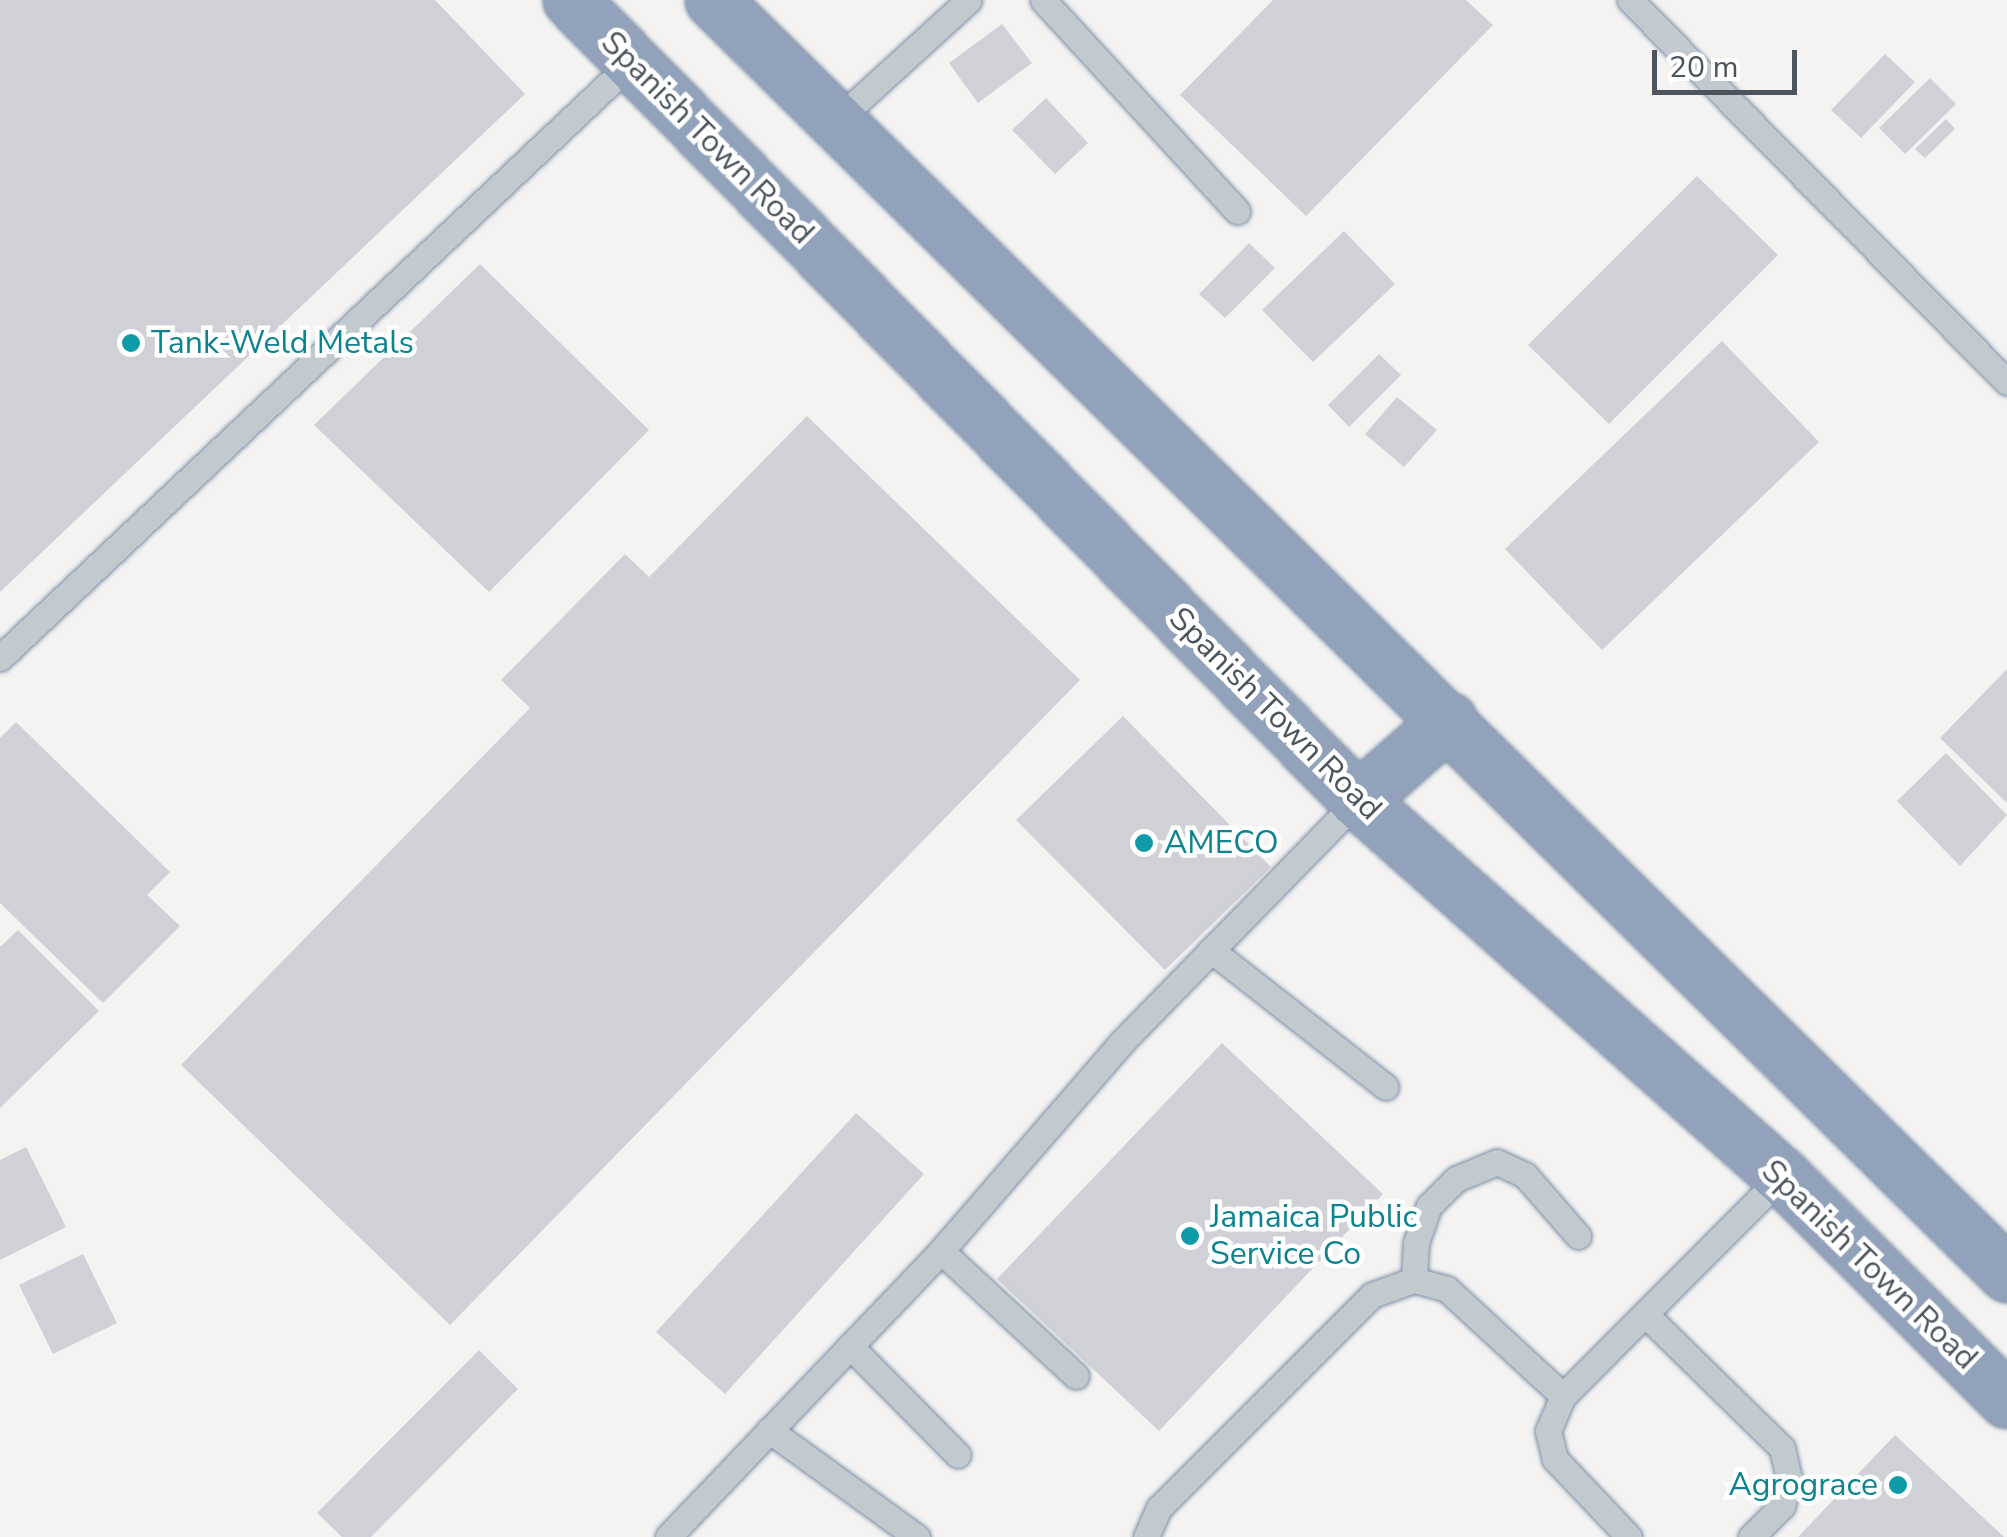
<!DOCTYPE html>
<html>
<head>
<meta charset="utf-8">
<style>
	body { margin:0 }
	#map { position:relative; width:2007px; height:1537px; overflow:hidden; background:#f4f3f2; font-family:"Nunito Sans",sans-serif }
	div>[style] { position:absolute }
	.building>* { inset:0; background:#d0d1d6 }
	.roads { filter:drop-shadow(0 0 2px #7c8ea6) drop-shadow(0 0 2px #7c8ea6) }
	.lane>* { height:25px; margin:-12.5px; padding:0 12.5px; transform-origin:12.5px; border-radius:12.5px; background:#c2c9cf }
	.highway>* { height:55px; margin:-27.5px; padding:0 27.5px; transform-origin:27.5px; border-radius:27.5px; background:#91a2ba }
	.dots>* { width:28px; height:28px; translate:-50% -50%; box-sizing:border-box; border:5px solid #fff; border-radius:50% }
	span { translate:-50% -50%; white-space:nowrap; text-align:center; line-height:1.15; -webkit-text-stroke:9px #fff; paint-order:stroke }
	.street-label { font-size:32px; color:#4c545d }
	.culture-label { font-size:32px; color:#0d838f }
	.left { translate:0 -50%; text-align:left }
	.right { translate:-100% -50%; text-align:right }
	.scale { position:absolute; left:1652px; top:50px; width:145px; height:45px; box-sizing:border-box; border:5px solid #4c545d; border-top:0; padding-left:12px; font-size:30px; line-height:35px; white-space:nowrap; color:#4c545d; -webkit-text-stroke:8px #fff; paint-order:stroke }
</style>
</head>
<body>
<div id="map">
	<div class="building">
		<div style="clip-path:polygon(0 0,435px 0,525px 94px,0 592px)"></div>
		<div style="clip-path:polygon(1273px 0,1466px 0,1493px 25px,1306px 216px,1180px 95px)"></div>
		<div style="clip-path:polygon(1002px 24px,1032px 63px,978px 103px,949px 63px)"></div>
		<div style="clip-path:polygon(1885px 54px,1915px 82px,1861px 138px,1831px 110px)"></div>
		<div style="clip-path:polygon(1930px 78px,1956px 104px,1905px 154px,1879px 128px)"></div>
		<div style="clip-path:polygon(1046px 98px,1088px 143px,1055px 174px,1012px 130px)"></div>
		<div style="clip-path:polygon(1946px 119px,1955px 129px,1925px 158px,1915px 149px)"></div>
		<div style="clip-path:polygon(1697px 176px,1778px 255px,1609px 424px,1528px 345px)"></div>
		<div style="clip-path:polygon(1344px 231px,1395px 284px,1313px 362px,1262px 310px)"></div>
		<div style="clip-path:polygon(1249px 243px,1275px 268px,1225px 318px,1199px 294px)"></div>
		<div style="clip-path:polygon(480px 264px,649px 430px,489px 592px,314px 425px)"></div>
		<div style="clip-path:polygon(1722px 341px,1819px 442px,1602px 650px,1505px 549px)"></div>
		<div style="clip-path:polygon(1379px 354px,1401px 375px,1349px 427px,1328px 405px)"></div>
		<div style="clip-path:polygon(1397px 397px,1437px 430px,1404px 467px,1365px 434px)"></div>
		<div style="clip-path:polygon(807px 416px,1080px 680px,450px 1325px,181px 1065px,530px 708px,501px 680px,625px 554px,649px 577px)"></div>
		<div style="clip-path:polygon(2007px 669px,2007px 803px,1940px 738px)"></div>
		<div style="clip-path:polygon(1123px 716px,1271px 867px,1165px 970px,1016px 820px)"></div>
		<div style="clip-path:polygon(16px 722px,170px 872px,147px 895px,180px 926px,103px 1003px,0 903px,0 738px)"></div>
		<div style="clip-path:polygon(1946px 753px,2007px 815px,1960px 866px,1897px 801px)"></div>
		<div style="clip-path:polygon(18px 930px,99px 1011px,0 1108px,0 947px)"></div>
		<div style="clip-path:polygon(1222px 1043px,1383px 1194px,1159px 1431px,997px 1279px)"></div>
		<div style="clip-path:polygon(856px 1113px,924px 1174px,725px 1394px,656px 1332px)"></div>
		<div style="clip-path:polygon(26px 1147px,66px 1227px,0 1260px,0 1160px)"></div>
		<div style="clip-path:polygon(83px 1254px,117px 1323px,53px 1354px,19px 1285px)"></div>
		<div style="clip-path:polygon(479px 1350px,518px 1389px,371px 1537px,342px 1537px,317px 1513px)"></div>
		<div style="clip-path:polygon(1895px 1435px,2004px 1537px,1798px 1537px)"></div>
	</div>
	<div class="roads">
		<div class="lane">
			<div style="left:1043px;top:0;width:287px;rotate:47.4deg"></div>
			<div style="left:1630px;top:0;width:537px;rotate:45.38deg"></div>
			<div style="left:837px;top:120px;width:178px;rotate:-42.3deg"></div>
			<div style="left:0;top:658px;width:869px;rotate:-43.32deg"></div>
			<div style="left:1211px;top:950px;width:222px;rotate:38.1deg"></div>
			<div style="left:941px;top:1251px;width:184px;rotate:42.8deg"></div>
			<div style="left:1414px;top:1280px;width:37px;rotate:-87deg"></div>
			<div style="left:1416px;top:1243px;width:39px;rotate:-71deg"></div>
			<div style="left:1429px;top:1206px;width:38px;rotate:-45deg"></div>
			<div style="left:1456px;top:1179px;width:44px;rotate:-22.5deg"></div>
			<div style="left:1497px;top:1162px;width:31px;rotate:25deg"></div>
			<div style="left:1525px;top:1175px;width:81px;rotate:49deg"></div>
			<div style="left:1645px;top:1314px;width:192px;rotate:44.4deg"></div>
			<div style="left:1782px;top:1448px;width:31px;rotate:77deg"></div>
			<div style="left:1789px;top:1478px;width:29px;rotate:104deg"></div>
			<div style="left:1782px;top:1506px;width:44px;rotate:135deg"></div>
			<div style="left:850px;top:1346px;width:153px;rotate:45.3deg"></div>
			<div style="left:769px;top:1430px;width:183px;rotate:35.9deg"></div>
			<div style="left:668px;top:1537px;width:395px;rotate:-46.3deg"></div>
			<div style="left:941px;top:1251px;width:274px;rotate:-49.1deg"></div>
			<div style="left:1120px;top:1044px;width:341px;rotate:-45.7deg"></div>
			<div style="left:1146px;top:1537px;width:32px;rotate:-66deg"></div>
			<div style="left:1159px;top:1508px;width:301px;rotate:-45deg"></div>
			<div style="left:1372px;top:1295px;width:45px;rotate:-19.7deg"></div>
			<div style="left:1414px;top:1280px;width:34px;rotate:15deg"></div>
			<div style="left:1447px;top:1289px;width:158px;rotate:42.7deg"></div>
			<div style="left:1629px;top:1537px;width:108px;rotate:-133.5deg"></div>
			<div style="left:1555px;top:1459px;width:29px;rotate:-104deg"></div>
			<div style="left:1548px;top:1431px;width:38px;rotate:-67deg"></div>
			<div style="left:1563px;top:1396px;width:310px;rotate:-45.1deg"></div>
		</div>
		<div class="highway">
			<div style="left:571px;top:0;width:1122px;rotate:45.47deg"></div>
			<div style="left:1358px;top:800px;width:567px;rotate:41.57deg"></div>
			<div style="left:1782px;top:1176px;width:317px;rotate:44.9deg"></div>
			<div style="left:713px;top:0;width:1816px;rotate:44.55deg"></div>
			<div style="left:1358px;top:800px;width:121px;rotate:-41.3deg"></div>
		</div>
	</div>
	<div class="dots">
		<div style="left:131px;top:343px;background:#0f9aa8"></div>
		<div style="left:1144px;top:843px;background:#0f9aa8"></div>
		<div style="left:1190px;top:1236px;background:#0f9aa8"></div>
		<div style="left:1898px;top:1485px;background:#0f9aa8"></div>
	</div>
	<div class="street-label">
		<span style="left:707px;top:138px;rotate:45deg">Spanish Town Road</span>
		<span style="left:1275px;top:714px;rotate:45deg">Spanish Town Road</span>
		<span style="left:1869px;top:1265px;rotate:44deg">Spanish Town Road</span>
	</div>
	<div class="culture-label">
		<span class="left" style="left:151px;top:343px">Tank-Weld Metals</span>
		<span class="left" style="left:1164px;top:843px">AMECO</span>
		<span class="left" style="left:1210px;top:1236px">Jamaica Public<br>Service Co</span>
		<span class="right" style="left:1878px;top:1485px">Agrograce</span>
	</div>
	<div class="scale">20 m</div>
</div>
</body>
</html>
